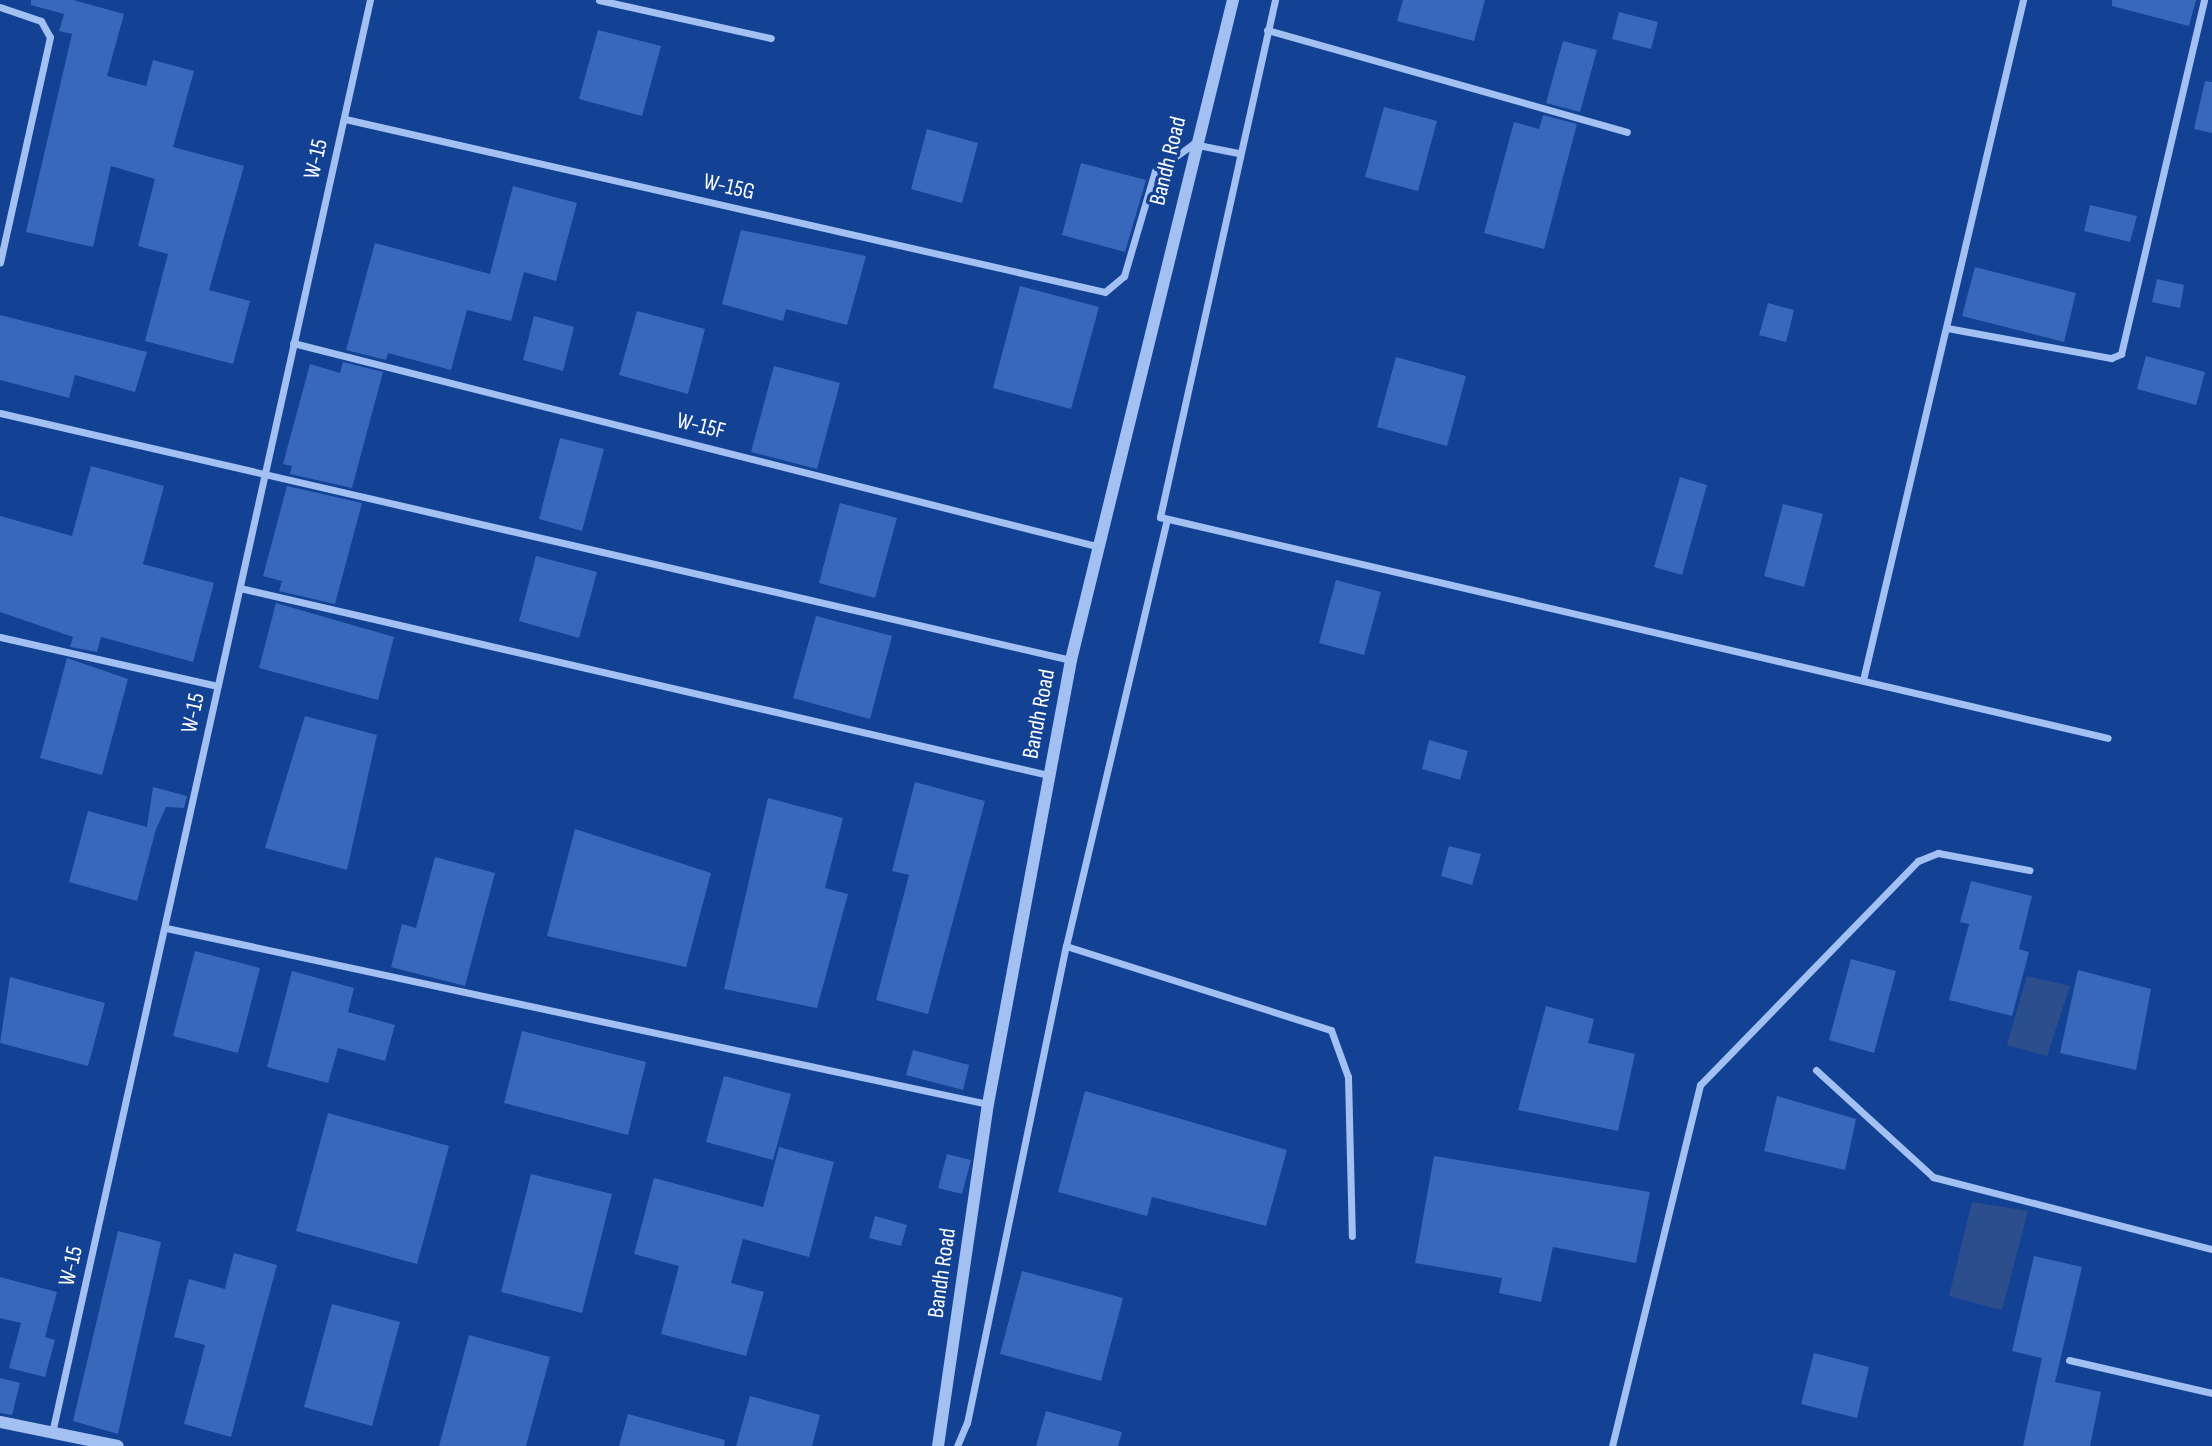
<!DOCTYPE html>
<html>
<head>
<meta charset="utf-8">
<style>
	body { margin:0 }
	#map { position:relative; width:2212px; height:1446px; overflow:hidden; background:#134294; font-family:"Sofia Sans Condensed",sans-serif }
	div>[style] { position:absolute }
	.water>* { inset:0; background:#2d4e8c }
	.building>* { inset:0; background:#3768bb }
	.minor>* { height:7px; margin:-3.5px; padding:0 3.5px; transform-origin:3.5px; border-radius:3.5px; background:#a3c0f2 }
	.tertiary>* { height:12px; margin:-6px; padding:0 6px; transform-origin:6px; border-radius:6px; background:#a3c0f2 }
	span { translate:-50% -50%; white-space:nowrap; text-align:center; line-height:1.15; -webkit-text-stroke:7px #134294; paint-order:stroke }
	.street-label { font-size:23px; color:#fff }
</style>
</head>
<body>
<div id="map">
	<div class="water">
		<div style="clip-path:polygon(2027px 976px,2070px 986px,2047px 1056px,2007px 1045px)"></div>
		<div style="clip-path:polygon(1972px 1202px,2028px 1211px,2002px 1310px,1949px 1296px)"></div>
	</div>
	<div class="building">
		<div style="clip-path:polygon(31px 0,73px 0,124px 14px,107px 76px,146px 86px,153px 60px,194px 71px,173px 147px,244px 166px,209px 290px,250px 301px,233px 364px,145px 341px,168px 254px,138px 246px,155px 179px,111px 166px,93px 247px,26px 232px,72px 34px,59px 31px,64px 14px,31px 5px)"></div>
		<div style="clip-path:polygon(1403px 0,1485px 0,1474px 41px,1397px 21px)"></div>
		<div style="clip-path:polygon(2112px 0,2196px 0,2189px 26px,2112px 6px)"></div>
		<div style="clip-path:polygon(1619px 12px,1658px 22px,1651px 49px,1612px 39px)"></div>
		<div style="clip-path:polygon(598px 30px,661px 46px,642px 116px,579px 99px)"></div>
		<div style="clip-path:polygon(1563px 41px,1597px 50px,1580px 112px,1546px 103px)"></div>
		<div style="clip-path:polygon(2205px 81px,2212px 82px,2212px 133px,2194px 129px)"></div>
		<div style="clip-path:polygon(1384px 107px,1437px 121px,1418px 191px,1365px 177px)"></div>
		<div style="clip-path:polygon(1543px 115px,1577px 124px,1544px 249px,1484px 233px,1514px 122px,1539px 129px)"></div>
		<div style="clip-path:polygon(927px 129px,978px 143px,962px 203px,911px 189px)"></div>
		<div style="clip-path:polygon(1081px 163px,1146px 180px,1125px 252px,1062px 235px)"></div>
		<div style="clip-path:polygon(513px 186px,577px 203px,556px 281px,524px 272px,511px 321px,467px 310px,451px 370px,388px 353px,386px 360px,346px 350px,375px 243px,490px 274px)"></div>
		<div style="clip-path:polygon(2090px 205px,2137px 216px,2130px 242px,2084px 231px)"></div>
		<div style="clip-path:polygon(741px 230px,866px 256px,847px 325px,786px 309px,783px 321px,722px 304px)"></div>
		<div style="clip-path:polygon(1975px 267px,2076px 293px,2064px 342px,1962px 316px)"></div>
		<div style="clip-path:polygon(2157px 279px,2184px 285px,2180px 308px,2152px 302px)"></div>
		<div style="clip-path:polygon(1020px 286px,1099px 307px,1071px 409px,993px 388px)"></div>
		<div style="clip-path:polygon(1768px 303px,1794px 310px,1786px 342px,1759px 335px)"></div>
		<div style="clip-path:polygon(637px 311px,705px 329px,688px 394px,619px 375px)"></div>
		<div style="clip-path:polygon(0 315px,147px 352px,135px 392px,75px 375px,69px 398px,0 380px)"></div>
		<div style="clip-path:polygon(534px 316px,574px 327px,563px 371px,523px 360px)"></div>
		<div style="clip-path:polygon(2146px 356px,2205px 372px,2196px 405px,2137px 389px)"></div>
		<div style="clip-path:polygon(1396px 357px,1466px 376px,1447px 446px,1377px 427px)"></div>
		<div style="clip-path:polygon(343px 362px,383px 372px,352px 488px,290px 474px,292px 466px,283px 464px,310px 364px,340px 373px)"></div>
		<div style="clip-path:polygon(774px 366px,840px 383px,817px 469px,751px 452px)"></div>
		<div style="clip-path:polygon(560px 438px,604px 449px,582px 531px,539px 519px)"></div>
		<div style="clip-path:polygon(91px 466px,164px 486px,143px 564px,214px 583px,193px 662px,101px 637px,97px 652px,70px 647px,73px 637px,0 612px,0 516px,72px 536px)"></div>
		<div style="clip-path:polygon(1680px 477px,1707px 485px,1682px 575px,1654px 567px)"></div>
		<div style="clip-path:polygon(287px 486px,362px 503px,335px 604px,279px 591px,282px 581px,263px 576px)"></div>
		<div style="clip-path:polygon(840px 503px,897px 518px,875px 598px,819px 583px)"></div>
		<div style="clip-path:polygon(1783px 504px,1823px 514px,1804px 587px,1764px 576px)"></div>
		<div style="clip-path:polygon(536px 556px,597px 572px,579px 638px,519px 621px)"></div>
		<div style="clip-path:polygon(1336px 580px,1381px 592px,1364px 655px,1319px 643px)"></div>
		<div style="clip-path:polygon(276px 603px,394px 637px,378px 700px,259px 668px)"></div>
		<div style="clip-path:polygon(816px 616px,892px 636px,870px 719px,793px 698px)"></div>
		<div style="clip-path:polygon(67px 658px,128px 679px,102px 775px,40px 758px)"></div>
		<div style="clip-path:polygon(305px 716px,377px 735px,347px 870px,265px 848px)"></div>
		<div style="clip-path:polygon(1429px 740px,1468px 751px,1460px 780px,1422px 769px)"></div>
		<div style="clip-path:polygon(915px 782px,985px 801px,928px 1014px,876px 1000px,909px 875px,892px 871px)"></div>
		<div style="clip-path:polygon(153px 787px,187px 796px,184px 808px,166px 807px,156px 829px,137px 901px,69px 882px,88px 811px,147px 827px)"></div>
		<div style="clip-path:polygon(768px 798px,843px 818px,825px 888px,848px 894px,817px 1008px,724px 989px)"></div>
		<div style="clip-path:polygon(575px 829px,711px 873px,686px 967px,547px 936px)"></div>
		<div style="clip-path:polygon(1449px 846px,1481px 854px,1472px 885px,1441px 876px)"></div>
		<div style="clip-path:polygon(435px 857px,495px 873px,465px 986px,391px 967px,402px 924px,416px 928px)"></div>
		<div style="clip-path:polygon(1971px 881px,2032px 896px,2019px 949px,2029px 952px,2012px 1016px,1949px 1000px,1969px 924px,1960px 922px)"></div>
		<div style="clip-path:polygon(195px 951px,260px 968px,238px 1053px,173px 1036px)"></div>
		<div style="clip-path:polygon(1851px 959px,1896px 971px,1874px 1053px,1829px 1040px)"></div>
		<div style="clip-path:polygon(2078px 970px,2151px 989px,2136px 1070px,2060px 1053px)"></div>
		<div style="clip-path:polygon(292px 971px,354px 988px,348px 1012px,395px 1025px,385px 1061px,338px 1048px,328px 1083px,267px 1067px)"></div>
		<div style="clip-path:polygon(10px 977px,105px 1003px,88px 1066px,0 1043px)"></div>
		<div style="clip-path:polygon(1546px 1006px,1594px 1019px,1588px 1043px,1635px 1054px,1618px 1131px,1518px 1110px)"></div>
		<div style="clip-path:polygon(522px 1031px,646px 1062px,628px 1135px,504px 1103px)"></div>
		<div style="clip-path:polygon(913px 1050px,969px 1065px,963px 1090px,906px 1075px)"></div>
		<div style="clip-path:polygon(724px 1076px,791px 1094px,773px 1160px,706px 1142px)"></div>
		<div style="clip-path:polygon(1085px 1091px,1287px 1150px,1266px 1226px,1152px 1197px,1147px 1216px,1058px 1192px)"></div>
		<div style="clip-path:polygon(1777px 1096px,1856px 1119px,1845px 1170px,1764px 1151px)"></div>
		<div style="clip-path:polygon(328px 1113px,449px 1146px,417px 1264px,296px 1231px)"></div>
		<div style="clip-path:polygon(779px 1147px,834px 1162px,809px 1257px,743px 1239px,731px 1283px,764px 1292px,746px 1356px,661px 1334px,679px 1266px,634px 1254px,654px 1178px,763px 1207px)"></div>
		<div style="clip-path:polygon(947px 1154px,971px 1160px,962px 1194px,938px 1188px)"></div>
		<div style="clip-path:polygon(1434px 1156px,1650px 1192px,1636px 1263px,1553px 1247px,1541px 1302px,1499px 1293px,1502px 1278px,1415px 1263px)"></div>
		<div style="clip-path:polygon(531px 1174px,612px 1194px,582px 1313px,501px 1292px)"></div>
		<div style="clip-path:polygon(875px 1216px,907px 1225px,901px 1246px,869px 1238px)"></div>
		<div style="clip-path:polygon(118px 1231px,161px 1242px,118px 1434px,73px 1421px)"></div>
		<div style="clip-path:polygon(234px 1253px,277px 1265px,231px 1437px,184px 1424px,205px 1345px,174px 1337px,189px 1279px,225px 1289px)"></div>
		<div style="clip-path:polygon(2034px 1256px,2082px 1267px,2055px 1382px,2101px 1392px,2090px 1446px,2023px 1446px,2042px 1358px,2012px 1351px)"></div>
		<div style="clip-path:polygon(1022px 1271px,1123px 1298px,1101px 1381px,1000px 1354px)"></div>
		<div style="clip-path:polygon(0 1277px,57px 1292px,45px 1337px,55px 1340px,45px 1377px,9px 1368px,21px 1323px,0 1318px)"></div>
		<div style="clip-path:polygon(332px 1304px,400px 1322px,372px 1426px,304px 1407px)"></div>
		<div style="clip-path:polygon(469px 1335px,550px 1357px,526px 1446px,439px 1446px)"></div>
		<div style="clip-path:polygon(1814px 1353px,1869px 1367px,1857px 1418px,1801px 1404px)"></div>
		<div style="clip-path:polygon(0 1378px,20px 1383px,12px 1415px,0 1413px)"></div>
		<div style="clip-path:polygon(750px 1396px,820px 1415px,812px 1446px,736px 1446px)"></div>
		<div style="clip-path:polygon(1046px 1411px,1122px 1432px,1118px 1446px,1036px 1446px)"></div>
		<div style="clip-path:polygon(628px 1414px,725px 1440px,724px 1446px,619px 1446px)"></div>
	</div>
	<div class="minor">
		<div style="left:599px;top:0;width:176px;rotate:12.5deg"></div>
		<div style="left:1275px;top:0;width:530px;rotate:102.54deg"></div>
		<div style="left:1160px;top:517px;width:973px;rotate:13.12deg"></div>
		<div style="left:0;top:7px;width:43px;rotate:18.9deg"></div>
		<div style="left:41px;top:21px;width:18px;rotate:61deg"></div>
		<div style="left:50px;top:37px;width:231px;rotate:102.5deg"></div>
		<div style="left:1267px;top:30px;width:374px;rotate:15.8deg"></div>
		<div style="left:345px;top:119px;width:779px;rotate:12.82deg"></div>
		<div style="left:1105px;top:292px;width:25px;rotate:-40deg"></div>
		<div style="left:1124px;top:276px;width:109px;rotate:-73.6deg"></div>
		<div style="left:1155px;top:171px;width:47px;rotate:-35.4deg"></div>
		<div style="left:1193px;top:144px;width:46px;rotate:11.3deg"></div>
		<div style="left:1947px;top:328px;width:167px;rotate:10.4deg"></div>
		<div style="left:2111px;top:358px;width:11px;rotate:-22deg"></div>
		<div style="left:2121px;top:354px;width:364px;rotate:-76.8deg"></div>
		<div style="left:293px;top:343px;width:832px;rotate:14.19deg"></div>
		<div style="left:0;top:413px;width:1099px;rotate:12.99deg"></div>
		<div style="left:240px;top:588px;width:829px;rotate:13.03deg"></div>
		<div style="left:0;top:637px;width:223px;rotate:12.7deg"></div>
		<div style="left:1863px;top:680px;width:699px;rotate:-76.76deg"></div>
		<div style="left:166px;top:928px;width:841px;rotate:12.09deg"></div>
		<div style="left:1066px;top:946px;width:278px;rotate:17.6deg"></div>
		<div style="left:1331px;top:1030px;width:50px;rotate:70.1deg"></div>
		<div style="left:1348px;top:1077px;width:159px;rotate:88.6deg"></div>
		<div style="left:1816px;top:1070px;width:159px;rotate:42.4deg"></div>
		<div style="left:1933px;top:1177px;width:288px;rotate:14.5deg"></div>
		<div style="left:2069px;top:1360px;width:147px;rotate:13deg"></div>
		<div style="left:52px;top:1433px;width:1468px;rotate:-77.49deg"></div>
		<div style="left:957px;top:1446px;width:25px;rotate:-67deg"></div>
		<div style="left:967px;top:1423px;width:487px;rotate:-78.3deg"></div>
		<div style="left:1066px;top:946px;width:436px;rotate:-76.7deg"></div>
		<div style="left:1612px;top:1446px;width:372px;rotate:-76.3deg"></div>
		<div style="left:1700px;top:1085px;width:313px;rotate:-45.8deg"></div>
		<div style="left:1918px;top:861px;width:22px;rotate:-22deg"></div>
		<div style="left:1938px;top:853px;width:93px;rotate:10.6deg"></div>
	</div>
	<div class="tertiary">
		<div style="left:0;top:1422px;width:120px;rotate:11.5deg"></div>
		<div style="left:938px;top:1446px;width:346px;rotate:-81.7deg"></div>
		<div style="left:988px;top:1104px;width:452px;rotate:-79.4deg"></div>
		<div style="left:1071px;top:660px;width:680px;rotate:-76.21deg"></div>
	</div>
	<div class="street-label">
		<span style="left:316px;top:159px;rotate:-77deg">W-15</span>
		<span style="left:1168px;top:161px;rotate:-76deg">Bandh Road</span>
		<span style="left:729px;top:187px;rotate:13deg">W-15G</span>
		<span style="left:701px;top:426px;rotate:14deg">W-15F</span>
		<span style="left:193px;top:713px;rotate:-78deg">W-15</span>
		<span style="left:1039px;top:714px;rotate:-79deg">Bandh Road</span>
		<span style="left:71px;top:1266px;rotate:-77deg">W-15</span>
		<span style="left:942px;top:1273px;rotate:-82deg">Bandh Road</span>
	</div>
</div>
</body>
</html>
